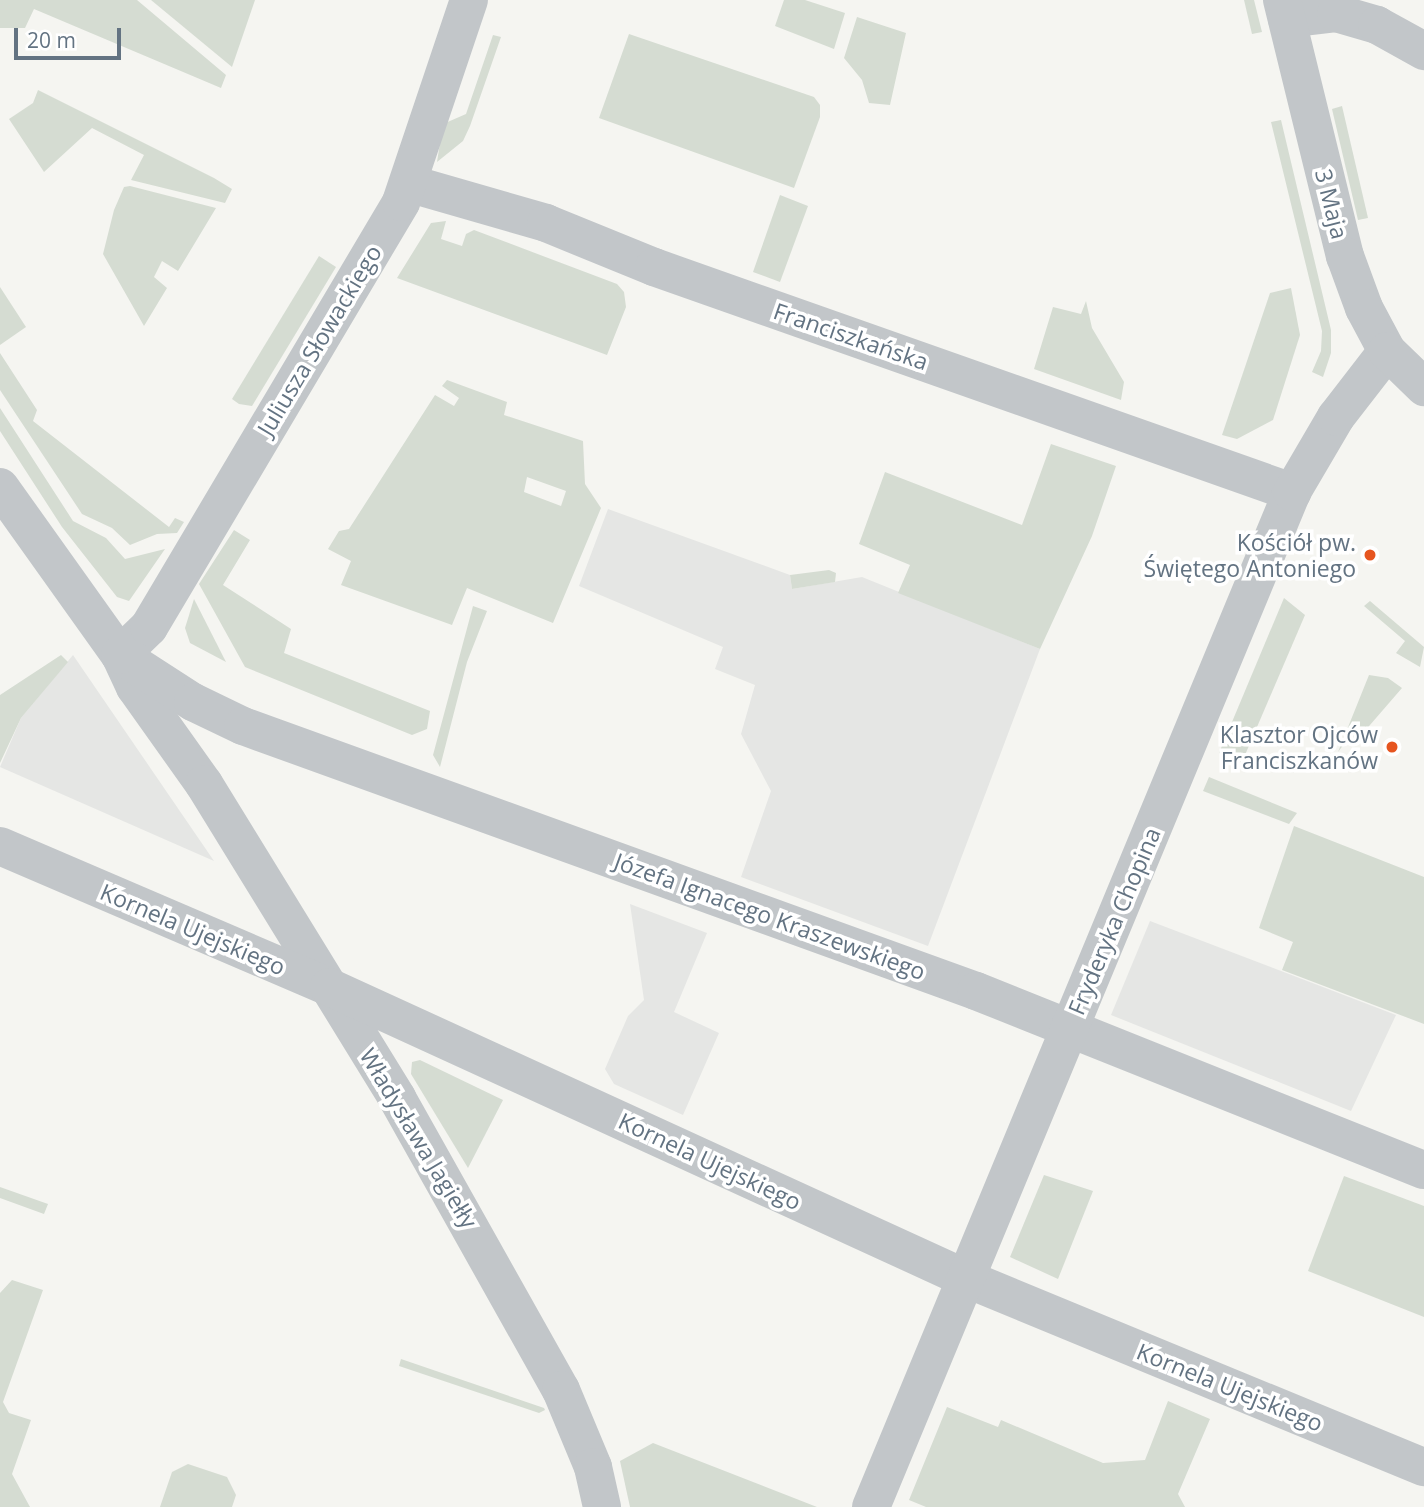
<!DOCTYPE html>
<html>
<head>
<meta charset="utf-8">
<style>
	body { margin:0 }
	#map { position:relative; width:1424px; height:1507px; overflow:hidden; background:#f5f5f1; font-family:"Open Sans",sans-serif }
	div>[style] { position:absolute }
	.built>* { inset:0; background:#e5e6e4 }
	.green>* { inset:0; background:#d5dcd2 }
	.minor>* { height:38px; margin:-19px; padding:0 19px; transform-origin:19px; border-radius:19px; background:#c2c6c9 }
	.tertiary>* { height:38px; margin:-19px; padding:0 19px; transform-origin:19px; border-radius:19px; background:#c2c6c9 }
	.dots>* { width:19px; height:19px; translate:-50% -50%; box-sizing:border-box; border:4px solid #fff; border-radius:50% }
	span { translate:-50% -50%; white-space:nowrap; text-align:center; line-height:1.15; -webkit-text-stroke:7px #fff; paint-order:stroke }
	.street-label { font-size:23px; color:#637382 }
	.poi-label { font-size:23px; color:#637382 }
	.right { translate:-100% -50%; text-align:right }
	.scale { position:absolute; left:14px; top:28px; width:107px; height:32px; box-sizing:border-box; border:4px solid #637382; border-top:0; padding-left:9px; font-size:21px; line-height:24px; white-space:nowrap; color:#637382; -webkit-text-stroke:5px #fff; paint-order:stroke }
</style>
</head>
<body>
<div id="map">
	<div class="built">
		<div style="clip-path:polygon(608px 509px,790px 575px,792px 589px,862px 577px,1040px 649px,928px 946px,741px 877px,771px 791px,741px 734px,755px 685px,715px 669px,723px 647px,579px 586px)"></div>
		<div style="clip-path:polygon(73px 655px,214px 861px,0 767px,21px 718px)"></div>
		<div style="clip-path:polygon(630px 904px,707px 933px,674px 1012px,719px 1033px,683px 1115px,614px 1084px,605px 1069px,628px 1016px,644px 1000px)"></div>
		<div style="clip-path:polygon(1150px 921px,1396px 1015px,1351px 1111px,1111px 1015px)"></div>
	</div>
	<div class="green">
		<div style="clip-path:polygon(0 0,137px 0,226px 75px,221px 88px,34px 9px,25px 28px,0 28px)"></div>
		<div style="clip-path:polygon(151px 0,255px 0,232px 67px)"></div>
		<div style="clip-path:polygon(784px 0,805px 0,845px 13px,834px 49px,775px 26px)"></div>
		<div style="clip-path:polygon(1244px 0,1254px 0,1262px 32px,1252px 34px)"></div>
		<div style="clip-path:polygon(857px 17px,906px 33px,890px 105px,869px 103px,862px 80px,844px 58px)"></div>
		<div style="clip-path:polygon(629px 34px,814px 97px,820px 105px,820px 117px,794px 188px,599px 118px)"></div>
		<div style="clip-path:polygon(493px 35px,501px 37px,470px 126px,463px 141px,437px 162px,443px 124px,466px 114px)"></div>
		<div style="clip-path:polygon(38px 90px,214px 178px,232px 189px,225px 203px,131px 180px,144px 155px,92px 128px,44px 172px,9px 119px,33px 103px)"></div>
		<div style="clip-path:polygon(1342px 106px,1368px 218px,1358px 220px,1332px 109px)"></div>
		<div style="clip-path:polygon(1281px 120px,1331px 330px,1331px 353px,1323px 377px,1312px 372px,1321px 351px,1322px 331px,1271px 122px)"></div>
		<div style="clip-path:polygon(130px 186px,216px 208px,178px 271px,162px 261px,154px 277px,167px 288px,144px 326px,103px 254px,114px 210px,124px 187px)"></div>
		<div style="clip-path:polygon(780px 195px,808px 206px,780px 282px,753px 272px)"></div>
		<div style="clip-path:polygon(446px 221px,441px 239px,462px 246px,466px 234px,474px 230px,617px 284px,624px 292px,626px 307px,607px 355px,397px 278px,431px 223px)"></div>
		<div style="clip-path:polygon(319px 256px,336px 267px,252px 406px,239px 404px,232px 399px)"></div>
		<div style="clip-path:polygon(0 287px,26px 327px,0 345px)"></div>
		<div style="clip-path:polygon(1291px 288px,1300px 335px,1273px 420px,1237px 439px,1222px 435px,1270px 293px)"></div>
		<div style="clip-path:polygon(1086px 301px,1092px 328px,1124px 382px,1121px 400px,1034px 369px,1053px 307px,1081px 314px)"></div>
		<div style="clip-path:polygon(0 353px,37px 410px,33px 421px,169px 527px,175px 518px,184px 522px,177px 533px,157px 534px,130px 545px,112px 528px,82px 514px,0 390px)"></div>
		<div style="clip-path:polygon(evenodd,447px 380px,507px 402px,504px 415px,583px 441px,585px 484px,601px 508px,553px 623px,467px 588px,452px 625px,341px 585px,351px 561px,328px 549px,339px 531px,349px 529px,435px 395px,454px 406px,459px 398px,442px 386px,447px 380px,527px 477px,566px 491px,561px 506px,524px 492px,527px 477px)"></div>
		<div style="clip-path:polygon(0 408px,73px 521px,106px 538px,125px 559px,165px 549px,129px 601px,117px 597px,62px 527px,0 431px)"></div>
		<div style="clip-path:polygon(1051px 444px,1116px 466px,1092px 536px,1040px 649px,898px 593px,910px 565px,859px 544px,885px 472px,1022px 525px)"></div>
		<div style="clip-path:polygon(234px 530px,250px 540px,223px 585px,291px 629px,284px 653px,430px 711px,427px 729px,412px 735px,245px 667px,199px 584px)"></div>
		<div style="clip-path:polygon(829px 570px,836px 573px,835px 582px,792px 589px,790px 575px)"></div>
		<div style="clip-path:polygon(1284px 598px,1305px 615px,1242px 762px,1219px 753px)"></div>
		<div style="clip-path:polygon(194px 599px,226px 662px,190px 643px,185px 628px)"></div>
		<div style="clip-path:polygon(1370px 601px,1424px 647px,1420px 667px,1396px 653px,1405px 641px,1364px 606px)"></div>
		<div style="clip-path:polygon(473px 606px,487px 611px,467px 662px,440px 767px,433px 755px)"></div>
		<div style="clip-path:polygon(61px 655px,68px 662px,21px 718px,0 763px,0 695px)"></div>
		<div style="clip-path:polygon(1369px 675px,1388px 678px,1402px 688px,1357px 740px,1350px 736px,1338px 752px)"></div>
		<div style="clip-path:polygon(1209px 777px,1297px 813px,1289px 824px,1203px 791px)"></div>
		<div style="clip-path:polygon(1294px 826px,1424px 877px,1424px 1024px,1282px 970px,1293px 942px,1259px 928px)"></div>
		<div style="clip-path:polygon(420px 1060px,503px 1100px,468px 1168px,411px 1074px,412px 1062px)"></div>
		<div style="clip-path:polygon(1044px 1175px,1093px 1191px,1058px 1279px,1010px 1257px)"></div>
		<div style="clip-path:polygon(1344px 1176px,1424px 1206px,1424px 1317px,1308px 1271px)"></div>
		<div style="clip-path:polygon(0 1187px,48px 1204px,44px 1214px,0 1198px)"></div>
		<div style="clip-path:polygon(12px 1280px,43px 1290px,3px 1402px,9px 1413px,31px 1420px,12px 1474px,30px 1507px,0 1507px,0 1293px)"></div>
		<div style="clip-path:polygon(401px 1359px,544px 1408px,545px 1410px,539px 1413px,399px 1366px)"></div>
		<div style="clip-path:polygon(1168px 1401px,1210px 1419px,1178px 1494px,1185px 1507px,926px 1507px,909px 1500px,947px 1407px,998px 1427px,1001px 1420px,1103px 1463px,1145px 1460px)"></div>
		<div style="clip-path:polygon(653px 1443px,817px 1507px,630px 1507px,620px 1461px)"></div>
		<div style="clip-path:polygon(188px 1464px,227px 1477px,236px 1495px,232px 1507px,160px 1507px,172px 1472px)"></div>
	</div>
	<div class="minor">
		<div style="left:1287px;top:19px;width:49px;rotate:-7deg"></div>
		<div style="left:1336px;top:13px;width:43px;rotate:16.3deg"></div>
		<div style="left:1377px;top:25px;width:54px;rotate:29deg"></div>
		<div style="left:411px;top:184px;width:141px;rotate:16.1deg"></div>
		<div style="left:546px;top:223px;width:117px;rotate:22.2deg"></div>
		<div style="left:654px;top:267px;width:677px;rotate:19.43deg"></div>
		<div style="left:0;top:487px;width:206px;rotate:54.5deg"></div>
		<div style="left:120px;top:655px;width:35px;rotate:65deg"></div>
		<div style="left:135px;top:687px;width:119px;rotate:54.6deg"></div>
		<div style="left:204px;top:784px;width:369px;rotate:58.4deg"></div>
		<div style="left:397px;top:1098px;width:335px;rotate:60.7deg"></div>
		<div style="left:561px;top:1390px;width:83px;rotate:67.4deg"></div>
		<div style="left:593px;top:1467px;width:41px;rotate:77.3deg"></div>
		<div style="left:120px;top:655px;width:87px;rotate:32.8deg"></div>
		<div style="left:193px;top:702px;width:55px;rotate:25.6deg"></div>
		<div style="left:243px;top:726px;width:779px;rotate:19.88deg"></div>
		<div style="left:976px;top:991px;width:482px;rotate:21.8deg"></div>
		<div style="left:120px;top:655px;width:40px;rotate:-44deg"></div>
		<div style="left:149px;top:627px;width:494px;rotate:-59.3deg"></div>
		<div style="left:401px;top:202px;width:213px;rotate:-71.4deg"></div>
		<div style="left:0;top:846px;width:358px;rotate:23.2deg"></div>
		<div style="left:329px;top:987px;width:702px;rotate:24.59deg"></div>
		<div style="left:967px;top:1279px;width:494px;rotate:22.4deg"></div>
		<div style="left:871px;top:1507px;width:1099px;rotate:-67.47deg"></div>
		<div style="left:1292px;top:492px;width:87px;rotate:-59.6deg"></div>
		<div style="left:1336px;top:417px;width:83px;rotate:-52.3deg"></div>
	</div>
	<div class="tertiary">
		<div style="left:1282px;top:0;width:264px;rotate:76.2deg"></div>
		<div style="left:1345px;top:256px;width:55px;rotate:69.9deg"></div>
		<div style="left:1364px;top:308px;width:49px;rotate:61.9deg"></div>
		<div style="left:1387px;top:351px;width:52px;rotate:44.2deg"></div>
	</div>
	<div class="dots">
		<div style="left:1370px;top:555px;background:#e6551f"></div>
		<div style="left:1392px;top:747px;background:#e6551f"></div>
	</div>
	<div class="street-label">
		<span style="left:1332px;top:204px;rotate:76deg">3 Maja</span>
		<span style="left:851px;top:336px;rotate:19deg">Franciszkańska</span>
		<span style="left:319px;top:340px;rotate:-59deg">Juliusza Słowackiego</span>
		<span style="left:770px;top:916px;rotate:20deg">Józefa Ignacego Kraszewskiego</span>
		<span style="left:1114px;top:921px;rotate:-67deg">Fryderyka Chopina</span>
		<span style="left:193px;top:929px;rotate:23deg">Kornela Ujejskiego</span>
		<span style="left:419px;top:1138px;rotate:59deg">Władysława Jagiełły</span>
		<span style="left:710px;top:1161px;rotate:25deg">Kornela Ujejskiego</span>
		<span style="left:1230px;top:1387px;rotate:22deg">Kornela Ujejskiego</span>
	</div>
	<div class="poi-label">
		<span class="right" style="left:1356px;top:555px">Kościół pw.<br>Świętego Antoniego</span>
		<span class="right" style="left:1378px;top:747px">Klasztor Ojców<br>Franciszkanów</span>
	</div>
	<div class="scale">20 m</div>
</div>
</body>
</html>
